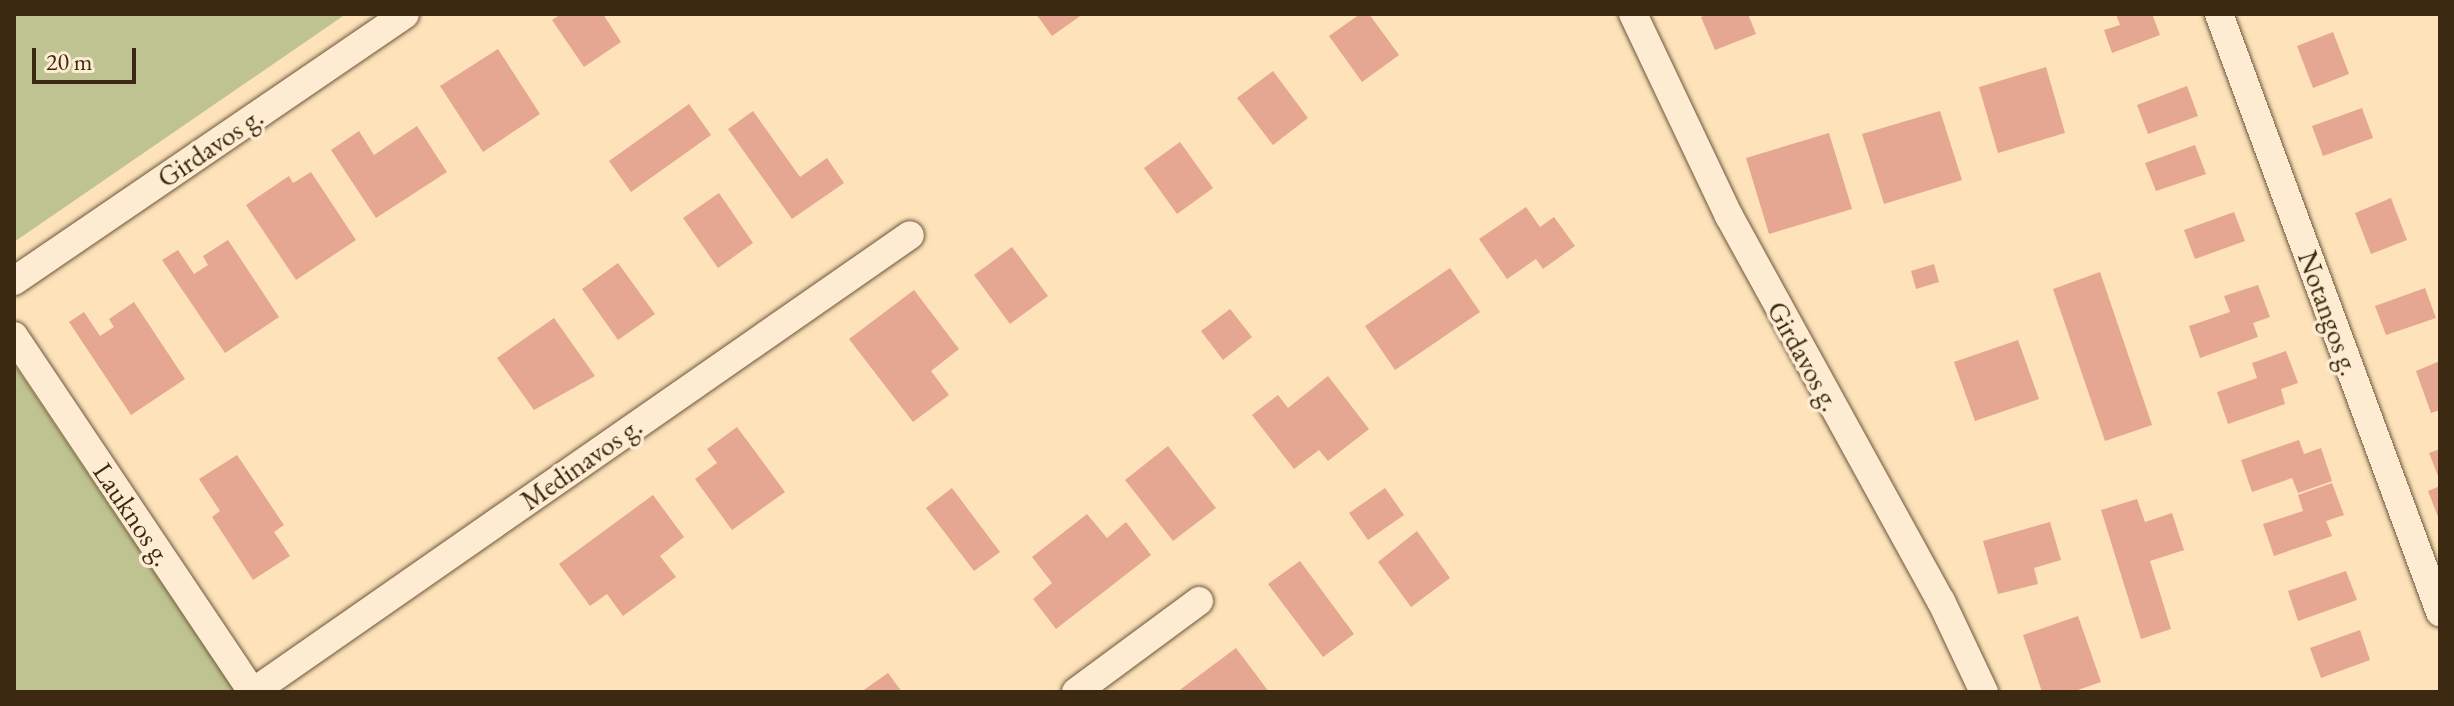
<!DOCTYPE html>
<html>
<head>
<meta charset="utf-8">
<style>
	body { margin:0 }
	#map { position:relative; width:2454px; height:706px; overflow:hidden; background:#fde2ba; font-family:"EB Garamond",serif }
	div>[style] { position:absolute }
	.green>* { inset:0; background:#bec391 }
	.building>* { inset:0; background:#e5a791 }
	.roads { filter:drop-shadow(0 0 2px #6c573b) drop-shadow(0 0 2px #6c573b) }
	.minor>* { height:28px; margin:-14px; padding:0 14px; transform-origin:14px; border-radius:14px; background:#feecd2 }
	span { translate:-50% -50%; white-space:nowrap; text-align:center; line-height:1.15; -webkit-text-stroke:7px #feecd2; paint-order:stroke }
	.street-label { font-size:28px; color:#3b2911 }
	.frame { position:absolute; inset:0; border:16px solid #3b2911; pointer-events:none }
	.scale { position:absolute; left:32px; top:48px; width:104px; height:36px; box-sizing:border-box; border:4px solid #3b2911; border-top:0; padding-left:10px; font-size:24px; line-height:28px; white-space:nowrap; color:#3b2911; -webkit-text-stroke:6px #feecd2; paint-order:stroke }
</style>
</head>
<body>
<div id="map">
	<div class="green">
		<div style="clip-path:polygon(14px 14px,346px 14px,14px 242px)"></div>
		<div style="clip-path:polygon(14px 364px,235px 692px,14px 692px)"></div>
	</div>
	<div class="building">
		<div style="clip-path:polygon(561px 14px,603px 14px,621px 42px,584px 67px,552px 20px)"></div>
		<div style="clip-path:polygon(1036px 14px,1083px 14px,1052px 36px)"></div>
		<div style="clip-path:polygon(1360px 14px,1369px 14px,1399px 55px,1362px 82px,1329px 36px)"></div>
		<div style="clip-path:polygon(1709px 14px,1748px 14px,1756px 34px,1715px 50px,1701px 17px)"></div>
		<div style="clip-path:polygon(2116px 14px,2152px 14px,2160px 35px,2112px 53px,2104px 30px,2120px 25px)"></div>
		<div style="clip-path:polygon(2333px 32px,2349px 74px,2313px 88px,2297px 46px)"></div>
		<div style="clip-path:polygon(498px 49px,540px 114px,483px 152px,440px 86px)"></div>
		<div style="clip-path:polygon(2046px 67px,2065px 133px,1998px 153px,1979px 87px)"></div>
		<div style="clip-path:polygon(1273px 71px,1308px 118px,1273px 145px,1237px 98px)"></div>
		<div style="clip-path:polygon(2187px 86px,2198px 116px,2148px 134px,2137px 105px)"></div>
		<div style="clip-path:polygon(689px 104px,711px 135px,631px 192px,609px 161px)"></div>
		<div style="clip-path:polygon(2362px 108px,2373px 138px,2323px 156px,2312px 126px)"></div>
		<div style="clip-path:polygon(753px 111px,800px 177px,827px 158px,844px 183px,792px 219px,728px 129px)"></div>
		<div style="clip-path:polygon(1940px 111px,1962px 180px,1884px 204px,1862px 134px)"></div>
		<div style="clip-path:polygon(417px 126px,447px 172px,376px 218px,331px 150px,359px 131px,374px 155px)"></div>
		<div style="clip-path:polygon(1829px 133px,1852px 209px,1769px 234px,1746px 158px)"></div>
		<div style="clip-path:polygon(1180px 142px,1213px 188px,1177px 214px,1144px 168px)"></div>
		<div style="clip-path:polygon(2195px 145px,2206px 174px,2156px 191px,2145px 163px)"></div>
		<div style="clip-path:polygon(311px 172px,356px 240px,296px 280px,246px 205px,289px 176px,293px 183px)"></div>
		<div style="clip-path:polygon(719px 193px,753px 243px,718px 268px,683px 218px)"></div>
		<div style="clip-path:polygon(2391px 198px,2407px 240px,2371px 254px,2355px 213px)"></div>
		<div style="clip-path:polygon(1526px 207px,1540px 227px,1554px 217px,1575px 246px,1543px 269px,1536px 259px,1507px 279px,1479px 239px)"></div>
		<div style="clip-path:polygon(2234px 212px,2245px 241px,2195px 259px,2184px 230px)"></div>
		<div style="clip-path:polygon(228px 240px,279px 317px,225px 353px,162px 260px,178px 250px,194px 274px,208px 265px,203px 256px)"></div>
		<div style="clip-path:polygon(1012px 247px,1048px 296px,1010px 324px,974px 275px)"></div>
		<div style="clip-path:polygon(618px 263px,655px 314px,618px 340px,582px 289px)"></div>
		<div style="clip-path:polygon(1934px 264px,1939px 282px,1916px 289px,1911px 271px)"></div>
		<div style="clip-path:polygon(1450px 268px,1480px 312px,1395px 370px,1365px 326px)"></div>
		<div style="clip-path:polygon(2100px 272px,2152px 425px,2105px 441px,2053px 289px)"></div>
		<div style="clip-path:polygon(2258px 285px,2270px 317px,2253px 323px,2258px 337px,2200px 358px,2189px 326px,2230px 312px,2224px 296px)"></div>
		<div style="clip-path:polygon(2425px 288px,2436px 318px,2386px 335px,2375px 306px)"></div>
		<div style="clip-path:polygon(914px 290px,959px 349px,931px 371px,949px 395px,913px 422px,849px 339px)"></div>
		<div style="clip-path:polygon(134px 302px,185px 379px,131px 415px,69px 322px,84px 312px,100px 336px,114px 327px,109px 319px)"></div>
		<div style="clip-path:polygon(1230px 309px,1252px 337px,1223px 360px,1201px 331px)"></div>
		<div style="clip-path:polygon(554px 318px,595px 376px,534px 410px,497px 358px)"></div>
		<div style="clip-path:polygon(2018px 340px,2039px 399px,1975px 421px,1954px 362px)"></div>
		<div style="clip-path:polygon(2286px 351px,2298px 383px,2281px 389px,2285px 404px,2228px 424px,2217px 392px,2257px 378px,2252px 363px)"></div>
		<div style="clip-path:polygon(2440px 361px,2440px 410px,2431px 413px,2416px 371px)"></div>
		<div style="clip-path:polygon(1328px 376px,1369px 429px,1328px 461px,1319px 450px,1294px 469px,1252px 415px,1278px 395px,1288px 408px)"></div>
		<div style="clip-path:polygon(737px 427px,785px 492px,732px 530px,695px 479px,717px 463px,707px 449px)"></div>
		<div style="clip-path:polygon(2299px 440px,2304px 454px,2321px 448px,2332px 481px,2298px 493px,2292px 478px,2252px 492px,2241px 460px)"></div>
		<div style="clip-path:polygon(1168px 446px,1216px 508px,1173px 541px,1125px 480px)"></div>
		<div style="clip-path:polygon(2440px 449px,2440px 481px,2429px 453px)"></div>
		<div style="clip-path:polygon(237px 455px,284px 525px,274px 532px,290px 556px,253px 580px,212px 517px,220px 511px,199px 479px)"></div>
		<div style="clip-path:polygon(2332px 483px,2344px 515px,2326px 521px,2332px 536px,2274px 556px,2263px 524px,2303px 511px,2298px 495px)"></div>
		<div style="clip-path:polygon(2440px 486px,2440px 522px,2428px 491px)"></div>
		<div style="clip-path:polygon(952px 488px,1000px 552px,974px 571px,926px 508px)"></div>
		<div style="clip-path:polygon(1385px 488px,1404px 515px,1368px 540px,1349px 513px)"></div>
		<div style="clip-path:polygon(653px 495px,684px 537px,660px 556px,676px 577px,623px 616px,607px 594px,590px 606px,559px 564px)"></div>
		<div style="clip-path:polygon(2137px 499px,2145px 522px,2172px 513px,2184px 550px,2150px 561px,2171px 629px,2141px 639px,2101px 510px)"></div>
		<div style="clip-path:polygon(1087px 514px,1107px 538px,1126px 522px,1151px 555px,1056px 629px,1033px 599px,1052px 583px,1032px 557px)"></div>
		<div style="clip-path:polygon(2050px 522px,2061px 560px,2034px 568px,2038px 584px,1998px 594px,1983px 541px)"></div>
		<div style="clip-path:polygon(1417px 531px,1450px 578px,1411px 607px,1378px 562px)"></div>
		<div style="clip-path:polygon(1300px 561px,1354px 634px,1323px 657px,1268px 584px)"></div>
		<div style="clip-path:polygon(2346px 571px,2357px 600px,2298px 621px,2288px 591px)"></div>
		<div style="clip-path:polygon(2078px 616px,2101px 682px,2072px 692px,2042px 692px,2023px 635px)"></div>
		<div style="clip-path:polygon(2360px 630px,2370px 660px,2321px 678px,2310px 648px)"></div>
		<div style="clip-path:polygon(1236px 648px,1269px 692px,1177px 692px)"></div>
		<div style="clip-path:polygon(888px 673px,902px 692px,861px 692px)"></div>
	</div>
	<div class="roads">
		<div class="minor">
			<div style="left:1633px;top:14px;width:224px;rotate:64.6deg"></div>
			<div style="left:1729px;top:216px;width:440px;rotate:61.2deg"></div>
			<div style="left:1941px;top:601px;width:101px;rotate:64.7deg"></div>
			<div style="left:2219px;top:14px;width:638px;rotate:69.72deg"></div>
			<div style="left:14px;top:281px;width:473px;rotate:-34.3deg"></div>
			<div style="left:14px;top:336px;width:428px;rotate:56.2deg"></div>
			<div style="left:253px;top:692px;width:800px;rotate:-34.82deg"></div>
			<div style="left:1076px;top:692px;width:153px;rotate:-36.5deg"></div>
		</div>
	</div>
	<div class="street-label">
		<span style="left:210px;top:147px;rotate:-34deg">Girdavos g.</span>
		<span style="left:2329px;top:313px;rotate:70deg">Notangos g.</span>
		<span style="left:1804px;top:356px;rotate:61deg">Girdavos g.</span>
		<span style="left:581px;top:463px;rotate:-35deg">Medinavos g.</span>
		<span style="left:133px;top:514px;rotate:56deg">Lauknos g.</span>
	</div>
	<div class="frame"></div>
	<div class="scale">20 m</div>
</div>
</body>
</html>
